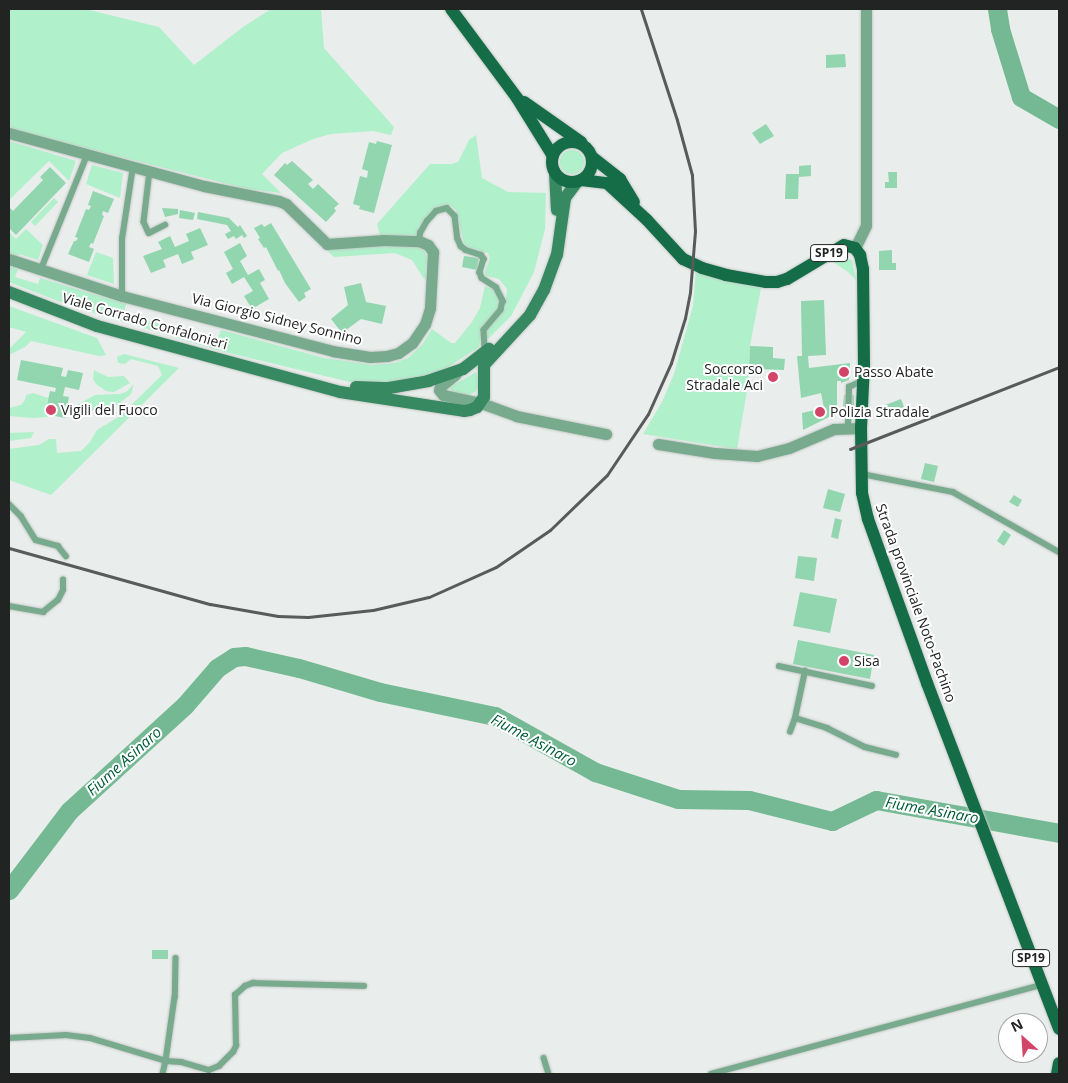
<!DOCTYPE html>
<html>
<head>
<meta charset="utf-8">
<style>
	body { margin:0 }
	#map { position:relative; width:1068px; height:1083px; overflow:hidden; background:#e9edeb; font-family:"Open Sans",sans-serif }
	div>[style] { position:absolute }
	.green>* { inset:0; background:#b0f0cb }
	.round { border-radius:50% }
	.river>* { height:19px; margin:-9.5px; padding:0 9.5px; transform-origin:9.5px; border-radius:9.5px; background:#74b993 }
	.building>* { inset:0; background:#91d6af }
	.roads { filter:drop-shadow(0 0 1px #c5c9c7) drop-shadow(0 0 1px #c5c9c7) }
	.lane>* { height:5.5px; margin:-2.75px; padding:0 2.75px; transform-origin:2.75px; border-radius:2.75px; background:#78aa8e }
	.street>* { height:11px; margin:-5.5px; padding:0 5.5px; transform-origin:5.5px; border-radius:5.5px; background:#78aa8e }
	.secondary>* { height:12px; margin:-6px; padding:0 6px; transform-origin:6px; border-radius:6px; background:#378961 }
	.primary>* { height:12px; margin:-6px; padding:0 6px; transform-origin:6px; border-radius:6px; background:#146d47 }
	.primary>.ring { margin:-6px; padding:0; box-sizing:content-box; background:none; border:12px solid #146d47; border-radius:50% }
	.rail>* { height:3px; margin:-1.5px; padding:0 1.5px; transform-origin:1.5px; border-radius:1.5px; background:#585b59 }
	.dots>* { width:14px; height:14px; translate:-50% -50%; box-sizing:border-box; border:2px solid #fff; border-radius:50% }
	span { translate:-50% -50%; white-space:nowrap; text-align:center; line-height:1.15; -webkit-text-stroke:4px #fff; paint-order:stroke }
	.shield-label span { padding:1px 4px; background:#fff; border:1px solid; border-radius:4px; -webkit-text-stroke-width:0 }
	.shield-label { font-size:12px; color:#222423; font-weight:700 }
	.street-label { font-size:14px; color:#222423 }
	.poi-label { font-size:14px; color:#222423 }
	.right { translate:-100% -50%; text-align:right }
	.left { translate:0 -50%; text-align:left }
	.water-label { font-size:15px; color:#005b38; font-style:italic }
	.frame { position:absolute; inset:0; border:10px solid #222423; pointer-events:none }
	.north { position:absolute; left:998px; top:1013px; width:50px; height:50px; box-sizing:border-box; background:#fff; border:1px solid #a7a7a7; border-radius:50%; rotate:334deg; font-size:14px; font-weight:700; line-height:20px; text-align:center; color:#222423 }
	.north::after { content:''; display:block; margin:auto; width:18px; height:22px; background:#d34469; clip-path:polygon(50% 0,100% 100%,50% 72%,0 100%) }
</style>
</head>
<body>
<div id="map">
	<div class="green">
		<div style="clip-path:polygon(9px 9px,85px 9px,159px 27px,194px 65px,243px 27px,271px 9px,321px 9px,324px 48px,394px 127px,391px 135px,373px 131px,331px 134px,313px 139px,282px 153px,262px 174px,281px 193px,248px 189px,14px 130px,9px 125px)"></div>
		<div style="clip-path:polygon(476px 135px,482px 178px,508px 192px,546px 193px,545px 229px,534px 272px,511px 316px,488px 339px,486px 337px,488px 329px,505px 308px,507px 289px,499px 279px,486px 276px,485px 272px,490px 258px,488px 253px,469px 248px,464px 243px,456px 210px,451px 206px,444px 205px,437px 208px,421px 225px,415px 236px,380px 235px,377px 224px,430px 164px,452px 164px,458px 162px,469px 140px)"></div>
		<div style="clip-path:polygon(9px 141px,76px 161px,69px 181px,49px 161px,9px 200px)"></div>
		<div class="round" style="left:560px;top:150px;width:24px;height:24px"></div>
		<div style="clip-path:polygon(92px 165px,123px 173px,120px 198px,86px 184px)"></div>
		<div style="clip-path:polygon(54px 198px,58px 202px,35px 226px,31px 222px)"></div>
		<div style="clip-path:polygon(26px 229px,43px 245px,38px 260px,20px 254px,18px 256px,9px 254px,9px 232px,16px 239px)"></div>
		<div style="clip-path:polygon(378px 245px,422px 248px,427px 256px,426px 278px,424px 279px,412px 260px,395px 253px,334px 257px,326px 250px)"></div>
		<div style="clip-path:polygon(96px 252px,113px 258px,114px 284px,87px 275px)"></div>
		<div style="clip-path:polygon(841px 257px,852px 260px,856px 280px,848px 272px,833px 262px)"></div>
		<div style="clip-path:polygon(9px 266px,18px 269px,15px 277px,38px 284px,40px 278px,126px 304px,124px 314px,217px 340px,221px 330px,324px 358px,372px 365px,395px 363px,408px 358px,422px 345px,432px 329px,451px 343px,455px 343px,472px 322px,480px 308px,485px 286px,493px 290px,500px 300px,496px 311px,482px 328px,479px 347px,448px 367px,432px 375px,383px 384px,350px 382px,217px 350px,71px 306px,9px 282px)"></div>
		<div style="clip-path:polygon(696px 270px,761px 288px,750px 346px,748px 385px,737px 449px,643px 434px,662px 402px,674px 374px,693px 306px)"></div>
		<div style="clip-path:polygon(9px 306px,97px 338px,106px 355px,99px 356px,31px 341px,25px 347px,9px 355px,9px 349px,26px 332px,9px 327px)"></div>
		<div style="clip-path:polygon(124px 354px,179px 368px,51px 495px,9px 480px,9px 449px,39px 445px,49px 439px,56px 439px,57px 453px,81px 451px,90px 442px,97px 430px,120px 416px,162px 375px,158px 366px,131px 359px,125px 364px,118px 363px,117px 357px)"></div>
		<div style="clip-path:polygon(94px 370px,108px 377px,124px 376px,130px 383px,114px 392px,106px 391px,96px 384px,93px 379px)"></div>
		<div style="clip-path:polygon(476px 372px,479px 386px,475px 392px,468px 395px,451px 392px,450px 387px)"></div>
		<div style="clip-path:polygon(134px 384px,131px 394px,116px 406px,77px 413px,73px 410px,77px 405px,95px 395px,120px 394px,126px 392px)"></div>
		<div style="clip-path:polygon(33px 393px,48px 398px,45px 414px,50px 415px,47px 417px,32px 418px,9px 416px,9px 408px,21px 405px,25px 400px,26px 395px)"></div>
		<div style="clip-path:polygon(34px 432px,31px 438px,9px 441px,9px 433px)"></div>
	</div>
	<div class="river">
		<div style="left:997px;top:9px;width:20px;rotate:81deg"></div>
		<div style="left:1000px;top:29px;width:71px;rotate:72.8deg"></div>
		<div style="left:1021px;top:97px;width:44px;rotate:30.1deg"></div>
		<div style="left:9px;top:890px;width:99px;rotate:-52.8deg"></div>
		<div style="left:69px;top:811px;width:157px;rotate:-42.4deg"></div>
		<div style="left:185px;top:705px;width:49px;rotate:-49.1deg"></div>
		<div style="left:217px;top:668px;width:20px;rotate:-33deg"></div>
		<div style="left:234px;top:657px;width:11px;rotate:-5deg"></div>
		<div style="left:245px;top:656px;width:55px;rotate:12.5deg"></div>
		<div style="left:299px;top:668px;width:84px;rotate:16.5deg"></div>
		<div style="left:380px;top:692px;width:117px;rotate:11.8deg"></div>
		<div style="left:495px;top:716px;width:115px;rotate:29.2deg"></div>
		<div style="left:595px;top:772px;width:87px;rotate:18deg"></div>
		<div style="left:678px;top:799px;width:71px;rotate:0.8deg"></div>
		<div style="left:749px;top:800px;width:86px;rotate:14.2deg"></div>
		<div style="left:832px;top:821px;width:49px;rotate:-25.5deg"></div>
		<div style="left:876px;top:800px;width:186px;rotate:10.2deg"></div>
	</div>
	<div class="building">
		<div style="clip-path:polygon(845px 54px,846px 67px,826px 68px,826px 55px)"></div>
		<div style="clip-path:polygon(766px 124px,774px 136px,760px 144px,752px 133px)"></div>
		<div style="clip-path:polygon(377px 141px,392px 145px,374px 213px,359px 209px,360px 206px,353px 204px,360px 176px,367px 178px,368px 171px,362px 169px,369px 142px,376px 144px)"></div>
		<div style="clip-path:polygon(292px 161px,313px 180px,308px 184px,313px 189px,318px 184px,339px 204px,334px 208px,336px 211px,326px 222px,274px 175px,285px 163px,287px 165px)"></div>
		<div style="clip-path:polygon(811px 165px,811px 176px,799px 177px,799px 166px)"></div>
		<div style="clip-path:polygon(50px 167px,66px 183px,16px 235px,9px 228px,9px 207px,13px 211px,43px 180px,40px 177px)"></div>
		<div style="clip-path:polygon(888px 172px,897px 172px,897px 188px,885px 188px,885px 182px,889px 182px)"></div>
		<div style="clip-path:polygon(786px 174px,799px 174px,798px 199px,785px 199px)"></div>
		<div style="clip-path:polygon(93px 191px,114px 199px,108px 213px,103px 211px,102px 215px,104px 216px,93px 244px,91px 243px,89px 247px,94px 249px,89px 262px,68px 254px,74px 241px,76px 241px,78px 238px,75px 237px,86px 209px,89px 210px,91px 206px,88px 205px)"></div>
		<div style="clip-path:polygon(162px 208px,178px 209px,178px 214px,165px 217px)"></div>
		<div style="clip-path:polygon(180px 210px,195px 213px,193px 220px,179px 218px)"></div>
		<div style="clip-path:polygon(198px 212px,229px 218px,238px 227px,240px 225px,247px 236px,244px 238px,242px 235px,236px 239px,234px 236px,228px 239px,225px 234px,231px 231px,227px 225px,197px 219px)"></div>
		<div style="clip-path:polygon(271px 223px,311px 289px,304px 293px,306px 297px,299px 302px,285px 283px,279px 270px,278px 271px,266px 247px,264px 248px,258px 239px,260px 238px,254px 228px,262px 224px,264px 227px)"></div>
		<div style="clip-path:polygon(200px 228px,208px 245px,191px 252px,194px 259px,182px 264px,178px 254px,163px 260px,166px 267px,151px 273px,143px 256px,162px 249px,158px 242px,170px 236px,175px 247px,189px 241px,186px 234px)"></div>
		<div style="clip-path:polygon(240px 243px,247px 256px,240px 261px,248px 275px,259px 269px,265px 280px,260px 283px,269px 299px,252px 309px,244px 296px,253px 291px,244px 277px,232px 284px,226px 273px,233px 269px,224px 252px)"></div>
		<div style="clip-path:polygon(892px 250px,892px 263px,896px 263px,896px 270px,879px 270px,879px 251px)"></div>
		<div style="clip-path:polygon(464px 256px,479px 258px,477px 270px,462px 267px)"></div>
		<div style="clip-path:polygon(361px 283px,366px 302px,386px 306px,382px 324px,361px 319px,342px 333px,331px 319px,348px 305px,344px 287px)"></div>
		<div style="clip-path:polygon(824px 300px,826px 355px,808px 356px,809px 368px,850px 363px,849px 380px,841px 383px,841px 381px,837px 381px,837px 413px,803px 430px,802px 413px,824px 408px,821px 393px,801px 398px,797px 356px,802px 356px,801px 301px)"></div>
		<div style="clip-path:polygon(750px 346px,773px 347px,773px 358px,785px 359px,784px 370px,749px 369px)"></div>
		<div style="clip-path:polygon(21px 360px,63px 368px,61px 376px,66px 377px,68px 370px,83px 373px,79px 390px,65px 387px,63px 396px,69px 397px,65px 418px,45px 414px,50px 391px,55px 392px,56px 388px,17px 380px)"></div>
		<div style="clip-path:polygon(844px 395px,854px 395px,854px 406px,843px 406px)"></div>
		<div style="clip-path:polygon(901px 399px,904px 407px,884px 415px,880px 407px)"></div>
		<div style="clip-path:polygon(925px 463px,938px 466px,934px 482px,921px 479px)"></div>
		<div style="clip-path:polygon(828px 489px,845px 494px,840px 512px,823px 508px)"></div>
		<div style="clip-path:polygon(1014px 495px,1022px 500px,1018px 507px,1009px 502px)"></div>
		<div style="clip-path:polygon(835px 518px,842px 520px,838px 539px,831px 537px)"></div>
		<div style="clip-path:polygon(1004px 530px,1011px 535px,1004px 546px,997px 541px)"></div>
		<div style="clip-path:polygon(798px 556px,817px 558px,814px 581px,795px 578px)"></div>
		<div style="clip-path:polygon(800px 592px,837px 599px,830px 633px,793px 626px)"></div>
		<div style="clip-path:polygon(798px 640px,874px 655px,870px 679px,793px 664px)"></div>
		<div style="clip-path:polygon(152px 950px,168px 950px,168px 959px,152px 959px)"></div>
	</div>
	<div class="roads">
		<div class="lane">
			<div style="left:150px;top:171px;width:51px;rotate:96.7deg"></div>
			<div style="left:144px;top:222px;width:12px;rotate:66deg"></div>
			<div style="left:149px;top:233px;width:18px;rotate:-27deg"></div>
			<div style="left:419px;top:241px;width:8px;rotate:-83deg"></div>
			<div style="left:420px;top:233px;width:14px;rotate:-60deg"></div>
			<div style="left:427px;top:221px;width:13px;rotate:-48deg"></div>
			<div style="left:436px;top:211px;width:11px;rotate:-15deg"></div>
			<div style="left:447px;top:208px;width:11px;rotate:45deg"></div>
			<div style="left:455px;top:216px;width:23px;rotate:83deg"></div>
			<div style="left:458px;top:239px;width:8px;rotate:67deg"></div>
			<div style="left:461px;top:246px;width:6px;rotate:39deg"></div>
			<div style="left:466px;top:250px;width:16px;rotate:18deg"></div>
			<div style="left:481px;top:255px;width:5px;rotate:53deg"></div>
			<div style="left:484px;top:259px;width:14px;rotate:107deg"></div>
			<div style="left:480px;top:272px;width:6px;rotate:72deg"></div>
			<div style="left:482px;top:278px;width:17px;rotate:33deg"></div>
			<div style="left:496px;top:287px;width:16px;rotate:63deg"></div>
			<div style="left:503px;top:301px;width:9px;rotate:103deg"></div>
			<div style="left:501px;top:310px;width:26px;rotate:130deg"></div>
			<div style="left:484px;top:330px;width:22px;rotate:87deg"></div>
			<div style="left:41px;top:269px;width:123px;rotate:-68deg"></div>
			<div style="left:122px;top:296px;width:57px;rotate:-90deg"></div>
			<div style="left:122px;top:239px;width:74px;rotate:-81.4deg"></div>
			<div style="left:848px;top:427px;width:40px;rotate:-88.6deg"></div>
			<div style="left:849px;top:387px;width:14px;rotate:-25deg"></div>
			<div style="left:862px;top:474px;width:93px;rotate:11.2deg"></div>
			<div style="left:953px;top:492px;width:122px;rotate:29.5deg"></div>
			<div style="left:9px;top:504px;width:17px;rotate:45deg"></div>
			<div style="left:21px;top:516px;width:28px;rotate:58deg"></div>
			<div style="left:36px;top:540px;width:23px;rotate:15deg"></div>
			<div style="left:58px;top:546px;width:13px;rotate:51deg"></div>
			<div style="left:9px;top:606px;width:35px;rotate:10deg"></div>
			<div style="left:43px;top:612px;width:19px;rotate:-39deg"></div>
			<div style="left:58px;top:600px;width:11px;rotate:-63deg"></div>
			<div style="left:63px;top:590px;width:10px;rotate:-90deg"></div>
			<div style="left:779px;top:666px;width:95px;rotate:12.1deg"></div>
			<div style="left:795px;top:718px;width:34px;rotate:17deg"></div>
			<div style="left:827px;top:728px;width:42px;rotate:26.6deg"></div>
			<div style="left:865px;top:747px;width:32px;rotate:14deg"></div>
			<div style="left:790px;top:732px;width:15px;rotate:-70deg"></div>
			<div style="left:795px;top:718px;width:48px;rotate:-78deg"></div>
			<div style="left:176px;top:958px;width:39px;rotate:91deg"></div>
			<div style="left:175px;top:997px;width:65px;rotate:98deg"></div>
			<div style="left:166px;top:1061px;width:15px;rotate:4deg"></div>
			<div style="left:181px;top:1062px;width:29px;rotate:16deg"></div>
			<div style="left:209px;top:1070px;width:11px;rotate:-22deg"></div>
			<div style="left:219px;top:1066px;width:20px;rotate:-45deg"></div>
			<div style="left:233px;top:1052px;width:7px;rotate:-63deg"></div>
			<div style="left:236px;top:1046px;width:51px;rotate:-91.1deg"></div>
			<div style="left:235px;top:995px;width:13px;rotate:-42deg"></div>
			<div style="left:245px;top:986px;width:9px;rotate:-21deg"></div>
			<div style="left:253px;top:983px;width:111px;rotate:1.5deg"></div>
			<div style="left:9px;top:1038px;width:57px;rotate:-3deg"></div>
			<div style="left:66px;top:1035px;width:24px;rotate:7deg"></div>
			<div style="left:90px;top:1038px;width:79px;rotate:16.8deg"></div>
			<div style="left:166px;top:1061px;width:13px;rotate:103deg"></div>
			<div style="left:544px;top:1058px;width:17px;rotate:73deg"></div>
			<div style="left:711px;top:1074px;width:342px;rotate:-15.1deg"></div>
		</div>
		<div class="street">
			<div style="left:9px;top:133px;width:202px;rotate:15.2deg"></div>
			<div style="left:204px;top:186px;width:76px;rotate:11.3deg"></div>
			<div style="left:279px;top:201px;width:8px;rotate:23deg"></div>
			<div style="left:286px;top:204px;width:57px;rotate:44.3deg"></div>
			<div style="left:327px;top:244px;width:57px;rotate:-4deg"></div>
			<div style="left:384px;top:240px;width:35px;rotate:2deg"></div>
			<div style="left:419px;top:241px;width:10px;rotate:24deg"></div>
			<div style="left:428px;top:245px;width:9px;rotate:54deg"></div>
			<div style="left:433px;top:252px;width:56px;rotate:93.1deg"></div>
			<div style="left:430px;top:308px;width:17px;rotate:107deg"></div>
			<div style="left:425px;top:324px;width:23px;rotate:124deg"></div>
			<div style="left:412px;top:343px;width:17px;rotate:144deg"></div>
			<div style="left:398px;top:353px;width:11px;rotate:165deg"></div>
			<div style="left:387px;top:356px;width:17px;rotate:177deg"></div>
			<div style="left:370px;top:357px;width:37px;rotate:-171deg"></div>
			<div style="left:333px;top:351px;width:218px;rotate:-165.4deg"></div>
			<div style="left:122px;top:296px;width:119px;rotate:-161.9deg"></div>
			<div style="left:855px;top:248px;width:25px;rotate:-64deg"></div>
			<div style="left:866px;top:225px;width:216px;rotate:-90deg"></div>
			<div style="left:456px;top:374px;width:21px;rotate:141deg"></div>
			<div style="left:440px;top:387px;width:3px;rotate:108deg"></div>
			<div style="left:439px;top:390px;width:6px;rotate:51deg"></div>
			<div style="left:443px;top:395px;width:39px;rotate:12deg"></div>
			<div style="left:481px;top:403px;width:37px;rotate:20deg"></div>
			<div style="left:516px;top:416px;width:92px;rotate:11.3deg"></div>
			<div style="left:658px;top:444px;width:58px;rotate:9deg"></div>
			<div style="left:715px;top:453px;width:42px;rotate:4.1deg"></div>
			<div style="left:757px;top:456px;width:33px;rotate:-14deg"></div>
			<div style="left:789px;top:448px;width:49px;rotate:-22.9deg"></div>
			<div style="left:834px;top:429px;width:27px;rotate:-2deg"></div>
		</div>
		<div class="secondary">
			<div style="left:555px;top:173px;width:37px;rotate:87deg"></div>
			<div style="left:9px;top:292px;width:94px;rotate:21.1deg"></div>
			<div style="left:97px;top:326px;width:252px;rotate:15.2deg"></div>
			<div style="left:340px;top:392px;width:125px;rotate:8.7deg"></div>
			<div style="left:464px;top:411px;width:6px;rotate:-9deg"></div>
			<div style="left:470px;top:410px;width:8px;rotate:-23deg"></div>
			<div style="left:477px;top:407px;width:12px;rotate:-55deg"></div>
			<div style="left:484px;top:397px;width:32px;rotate:-90deg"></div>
			<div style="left:484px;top:365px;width:68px;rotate:-47.4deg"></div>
			<div style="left:530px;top:315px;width:29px;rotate:-61deg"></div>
			<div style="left:544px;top:290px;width:37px;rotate:-70deg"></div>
			<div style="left:557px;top:255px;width:58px;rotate:-82deg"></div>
			<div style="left:565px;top:198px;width:21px;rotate:-53deg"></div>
			<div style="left:356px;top:387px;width:33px;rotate:2deg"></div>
			<div style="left:389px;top:388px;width:40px;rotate:-10deg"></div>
			<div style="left:428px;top:381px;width:37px;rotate:-19deg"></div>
			<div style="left:463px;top:369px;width:33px;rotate:-38deg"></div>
		</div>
		<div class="primary">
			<div style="left:451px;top:9px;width:111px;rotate:53.4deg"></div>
			<div style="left:517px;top:98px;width:68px;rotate:58.2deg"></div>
			<div style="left:524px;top:102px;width:70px;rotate:35.1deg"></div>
			<div class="ring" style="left:552px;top:142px;width:28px;height:28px"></div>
			<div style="left:592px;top:157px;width:36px;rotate:38deg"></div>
			<div style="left:620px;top:179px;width:27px;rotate:59deg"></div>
			<div style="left:581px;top:180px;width:26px;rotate:7deg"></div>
			<div style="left:607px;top:183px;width:54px;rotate:42.8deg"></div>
			<div style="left:647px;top:220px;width:53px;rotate:47.3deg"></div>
			<div style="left:683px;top:259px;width:21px;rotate:25deg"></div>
			<div style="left:702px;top:268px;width:25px;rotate:16deg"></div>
			<div style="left:726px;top:275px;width:41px;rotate:9.9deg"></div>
			<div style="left:766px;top:282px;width:11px"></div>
			<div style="left:777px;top:282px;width:10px;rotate:-17deg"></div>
			<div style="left:787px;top:279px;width:66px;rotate:-30.8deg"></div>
			<div style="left:844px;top:245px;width:11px;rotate:15deg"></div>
			<div style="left:855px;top:248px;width:9px;rotate:54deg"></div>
			<div style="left:860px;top:255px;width:14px;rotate:78deg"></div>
			<div style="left:863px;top:269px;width:95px;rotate:89.4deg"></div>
			<div style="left:864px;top:364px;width:64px;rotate:92.7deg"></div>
			<div style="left:861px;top:428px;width:65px;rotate:89.1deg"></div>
			<div style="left:862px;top:493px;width:27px;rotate:77deg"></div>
			<div style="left:868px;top:519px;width:174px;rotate:70.2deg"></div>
			<div style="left:927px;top:683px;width:370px;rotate:69.1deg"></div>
			<div style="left:1057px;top:1074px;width:11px;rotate:-80deg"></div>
		</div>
	</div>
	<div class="rail">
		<div style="left:850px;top:449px;width:225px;rotate:-21.4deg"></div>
		<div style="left:9px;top:548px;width:209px;rotate:15.6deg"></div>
		<div style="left:210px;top:604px;width:69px;rotate:10deg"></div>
		<div style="left:278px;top:616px;width:30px;rotate:2deg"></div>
		<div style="left:308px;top:617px;width:65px;rotate:-6.1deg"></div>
		<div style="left:373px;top:610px;width:57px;rotate:-13.1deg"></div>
		<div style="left:429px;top:597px;width:73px;rotate:-24.1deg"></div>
		<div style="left:496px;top:567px;width:65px;rotate:-34.4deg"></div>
		<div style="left:550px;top:530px;width:79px;rotate:-44deg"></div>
		<div style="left:607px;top:475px;width:73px;rotate:-56.1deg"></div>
		<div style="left:648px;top:414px;width:56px;rotate:-65.7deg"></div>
		<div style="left:671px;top:363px;width:47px;rotate:-72.7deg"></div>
		<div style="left:685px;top:318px;width:26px;rotate:-79deg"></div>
		<div style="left:690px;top:292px;width:61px;rotate:-85.3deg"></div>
		<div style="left:695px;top:231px;width:56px;rotate:-93.1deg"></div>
		<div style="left:692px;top:175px;width:57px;rotate:-105.3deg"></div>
		<div style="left:677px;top:120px;width:117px;rotate:-108deg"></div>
	</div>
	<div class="dots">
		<div style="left:844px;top:372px;background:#d34469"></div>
		<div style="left:773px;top:377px;background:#d34469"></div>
		<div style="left:51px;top:410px;background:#d34469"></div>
		<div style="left:820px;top:412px;background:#d34469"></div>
		<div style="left:844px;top:661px;background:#d34469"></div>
	</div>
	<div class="shield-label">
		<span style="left:829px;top:253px">SP19</span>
		<span style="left:1031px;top:958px">SP19</span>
	</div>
	<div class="street-label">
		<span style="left:277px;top:319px;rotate:14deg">Via Giorgio Sidney Sonnino</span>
		<span style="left:145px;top:321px;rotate:16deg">Viale Corrado Confalonieri</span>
		<span style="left:916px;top:603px;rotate:70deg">Strada provinciale Noto-Pachino</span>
	</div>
	<div class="poi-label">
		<span class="right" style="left:763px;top:377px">Soccorso<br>Stradale Aci</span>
		<span class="left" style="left:854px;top:372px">Passo Abate</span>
		<span class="left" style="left:61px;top:410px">Vigili del Fuoco</span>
		<span class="left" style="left:830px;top:412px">Polizia Stradale</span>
		<span class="left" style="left:854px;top:661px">Sisa</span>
	</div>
	<div class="water-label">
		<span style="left:534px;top:740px;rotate:28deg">Fiume Asinaro</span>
		<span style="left:124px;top:761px;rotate:-42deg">Fiume Asinaro</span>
		<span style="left:932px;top:810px;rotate:10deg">Fiume Asinaro</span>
	</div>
	<div class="frame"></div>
	<div class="north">N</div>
</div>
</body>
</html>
